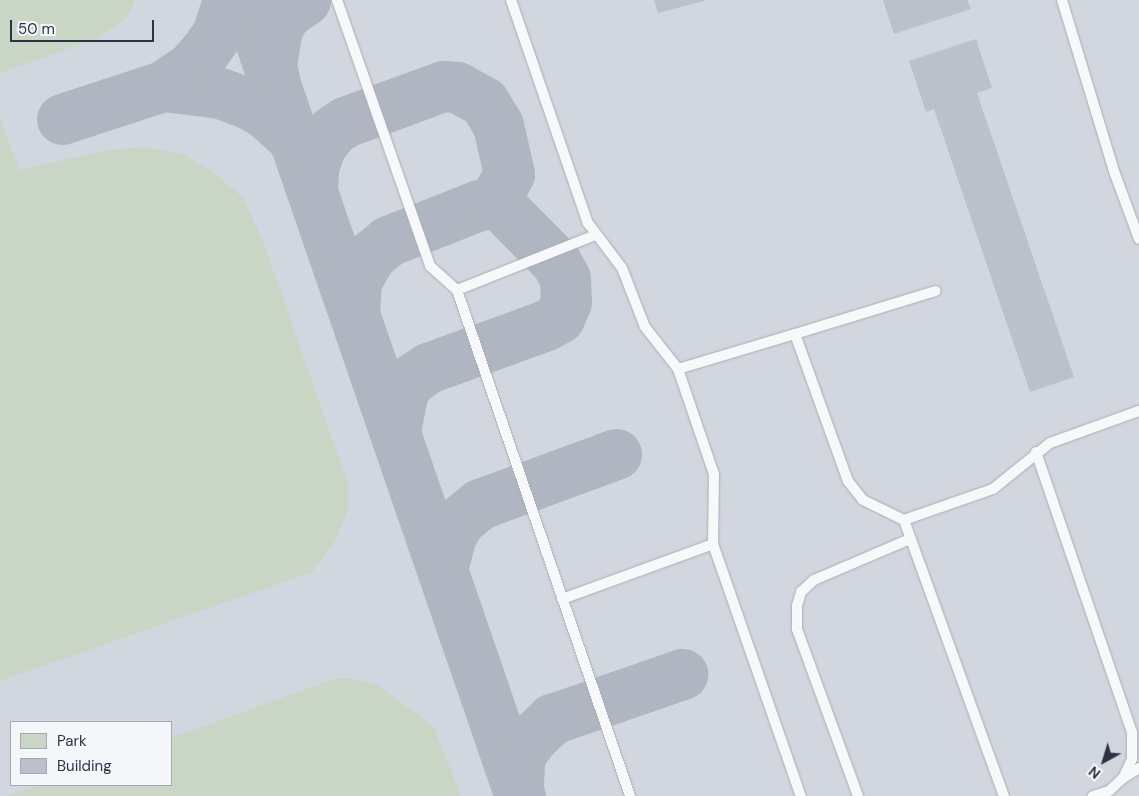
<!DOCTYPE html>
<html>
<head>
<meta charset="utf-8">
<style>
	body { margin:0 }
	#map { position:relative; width:1139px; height:796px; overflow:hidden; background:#e4e7ec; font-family:"DM Sans",sans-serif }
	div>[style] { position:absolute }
	.built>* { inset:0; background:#d2d6de }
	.green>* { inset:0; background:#c9d6c5 }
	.taxiway>* { height:51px; margin:-25.5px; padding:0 25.5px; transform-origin:25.5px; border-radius:25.5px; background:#b0b6c1 }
	.building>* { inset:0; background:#bbc0ca }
	.roads { filter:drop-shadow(0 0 1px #a9aeb7) drop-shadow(0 0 1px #a9aeb7) }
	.service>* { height:10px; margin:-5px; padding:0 5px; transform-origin:5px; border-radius:5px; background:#f7f8fa }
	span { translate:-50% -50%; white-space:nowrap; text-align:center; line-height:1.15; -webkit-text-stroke:4.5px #f4f6f9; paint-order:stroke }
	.legend { position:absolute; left:10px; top:721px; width:162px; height:65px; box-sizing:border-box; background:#f4f6f9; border:1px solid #a4a8b1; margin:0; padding:6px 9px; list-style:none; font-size:15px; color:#2b3445 }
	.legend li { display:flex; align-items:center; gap:10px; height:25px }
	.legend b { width:25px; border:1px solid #a4a8b1 }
	.north { position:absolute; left:1079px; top:736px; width:50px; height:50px; -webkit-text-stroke:4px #f4f6f9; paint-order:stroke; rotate:219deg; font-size:14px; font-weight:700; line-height:20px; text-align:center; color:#2b3445 }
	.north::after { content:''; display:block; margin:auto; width:18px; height:22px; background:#2b3445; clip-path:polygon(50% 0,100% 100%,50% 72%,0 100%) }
	.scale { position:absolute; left:10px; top:20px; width:144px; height:22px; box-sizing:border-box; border:2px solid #2b3445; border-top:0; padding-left:6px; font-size:15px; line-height:18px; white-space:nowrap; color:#2b3445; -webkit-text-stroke:4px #f4f6f9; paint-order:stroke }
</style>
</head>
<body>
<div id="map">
	<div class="built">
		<div style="clip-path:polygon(evenodd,0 0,1139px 0,1139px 796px,0 796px,0 0,11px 722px,171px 722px,171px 785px,11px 785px,11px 722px)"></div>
	</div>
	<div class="green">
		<div style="clip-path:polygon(0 0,135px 0,126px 18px,101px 37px,0 73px)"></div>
		<div style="clip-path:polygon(0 117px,19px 170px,109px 150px,146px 147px,185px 155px,219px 177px,243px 198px,263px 241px,349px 487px,347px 513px,335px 541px,312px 572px,0 681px)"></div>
		<div style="clip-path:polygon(334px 679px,354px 679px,379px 686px,434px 727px,461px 796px,7px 796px,39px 785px,171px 785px,171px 738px)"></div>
	</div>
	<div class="taxiway">
		<div style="left:246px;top:0;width:842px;rotate:71.01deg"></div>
		<div style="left:274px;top:79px;width:16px;rotate:-101deg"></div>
		<div style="left:271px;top:63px;width:35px;rotate:-80deg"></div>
		<div style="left:277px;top:29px;width:18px;rotate:-61deg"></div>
		<div style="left:286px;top:13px;width:23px;rotate:-34deg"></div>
		<div style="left:163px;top:86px;width:34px;rotate:-34deg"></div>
		<div style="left:191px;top:67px;width:21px;rotate:-49deg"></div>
		<div style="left:205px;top:51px;width:21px;rotate:-55deg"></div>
		<div style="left:217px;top:34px;width:36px;rotate:-72deg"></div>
		<div style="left:62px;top:119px;width:106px;rotate:-18.1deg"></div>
		<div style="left:163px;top:86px;width:57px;rotate:7deg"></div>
		<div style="left:220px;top:93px;width:29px;rotate:20deg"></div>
		<div style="left:247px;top:103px;width:19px;rotate:28deg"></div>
		<div style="left:264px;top:112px;width:42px;rotate:42.1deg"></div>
		<div style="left:312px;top:189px;width:21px;rotate:-87deg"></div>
		<div style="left:313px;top:168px;width:22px;rotate:-72deg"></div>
		<div style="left:320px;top:147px;width:21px;rotate:-53deg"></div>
		<div style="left:333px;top:130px;width:14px;rotate:-34deg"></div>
		<div style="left:345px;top:122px;width:104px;rotate:-20.2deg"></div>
		<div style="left:443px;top:86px;width:14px;rotate:4deg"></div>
		<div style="left:457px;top:87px;width:31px;rotate:29deg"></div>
		<div style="left:484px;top:102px;width:27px;rotate:59deg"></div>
		<div style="left:498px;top:125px;width:50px;rotate:77.3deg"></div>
		<div style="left:509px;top:174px;width:33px;rotate:119deg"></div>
		<div style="left:354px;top:311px;width:30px;rotate:-86deg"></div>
		<div style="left:356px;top:281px;width:30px;rotate:-60deg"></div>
		<div style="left:371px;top:255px;width:22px;rotate:-39deg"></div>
		<div style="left:388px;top:241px;width:98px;rotate:-21.6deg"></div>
		<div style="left:479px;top:205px;width:14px;rotate:-8deg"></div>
		<div style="left:493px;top:203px;width:11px;rotate:27deg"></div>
		<div style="left:503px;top:208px;width:76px;rotate:45.5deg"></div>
		<div style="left:556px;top:262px;width:18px;rotate:61deg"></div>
		<div style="left:565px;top:278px;width:24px;rotate:88deg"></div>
		<div style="left:566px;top:302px;width:17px;rotate:114deg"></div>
		<div style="left:559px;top:318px;width:15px;rotate:152deg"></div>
		<div style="left:546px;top:325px;width:126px;rotate:160deg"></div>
		<div style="left:428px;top:368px;width:18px;rotate:146deg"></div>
		<div style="left:413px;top:378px;width:16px;rotate:130deg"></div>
		<div style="left:403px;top:390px;width:42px;rotate:101deg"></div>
		<div style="left:442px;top:569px;width:35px;rotate:-75deg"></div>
		<div style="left:451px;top:535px;width:17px;rotate:-59deg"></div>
		<div style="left:460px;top:520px;width:26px;rotate:-39deg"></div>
		<div style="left:480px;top:504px;width:145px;rotate:-20.2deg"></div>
		<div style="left:518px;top:789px;width:33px;rotate:-88deg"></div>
		<div style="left:519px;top:756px;width:22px;rotate:-54deg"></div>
		<div style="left:532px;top:738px;width:28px;rotate:-44deg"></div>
		<div style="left:552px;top:719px;width:138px;rotate:-19.1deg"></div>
	</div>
	<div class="building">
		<div style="clip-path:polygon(654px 0,704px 0,704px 1px,658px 13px)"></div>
		<div style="clip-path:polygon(883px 0,967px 0,971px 9px,894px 34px)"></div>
		<div style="clip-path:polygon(976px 39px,992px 88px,977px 93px,1074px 377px,1030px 392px,934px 109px,926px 112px,909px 61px)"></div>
	</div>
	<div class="roads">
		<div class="service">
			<div style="left:337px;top:0;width:282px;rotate:70.7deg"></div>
			<div style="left:430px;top:266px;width:36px;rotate:42deg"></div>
			<div style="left:457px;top:290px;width:535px;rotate:71.12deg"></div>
			<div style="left:511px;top:0;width:236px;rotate:71deg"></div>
			<div style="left:588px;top:223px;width:56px;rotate:52.9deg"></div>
			<div style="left:622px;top:268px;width:63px;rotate:68.7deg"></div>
			<div style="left:645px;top:327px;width:53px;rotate:51.8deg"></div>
			<div style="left:678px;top:369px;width:111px;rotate:71.1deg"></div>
			<div style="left:714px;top:474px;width:70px;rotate:90.8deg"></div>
			<div style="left:713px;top:544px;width:267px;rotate:70.8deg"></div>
			<div style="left:1062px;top:0;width:182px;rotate:73.1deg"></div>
			<div style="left:1115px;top:174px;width:69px;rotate:69.7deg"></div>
			<div style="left:457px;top:290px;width:149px;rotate:-21.7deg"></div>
			<div style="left:795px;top:334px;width:147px;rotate:-17deg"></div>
			<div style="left:678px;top:369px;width:122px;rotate:-16.7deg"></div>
			<div style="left:795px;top:334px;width:156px;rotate:70.2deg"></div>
			<div style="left:848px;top:481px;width:24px;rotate:52deg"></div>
			<div style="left:863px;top:500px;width:46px;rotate:26deg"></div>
			<div style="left:904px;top:520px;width:294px;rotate:70.1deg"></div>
			<div style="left:1036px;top:452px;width:296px;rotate:71.1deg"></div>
			<div style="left:1132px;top:732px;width:27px;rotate:90deg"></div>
			<div style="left:1132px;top:759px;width:21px;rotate:115deg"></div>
			<div style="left:1123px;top:778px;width:19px;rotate:137deg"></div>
			<div style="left:1109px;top:791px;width:17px;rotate:163deg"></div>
			<div style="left:904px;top:520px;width:94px;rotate:-19.2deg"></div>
			<div style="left:993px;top:489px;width:73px;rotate:-38.9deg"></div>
			<div style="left:1050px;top:443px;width:95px;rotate:-19.8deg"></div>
			<div style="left:562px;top:599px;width:161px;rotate:-20deg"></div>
			<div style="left:1123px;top:778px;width:19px;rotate:-32deg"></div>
			<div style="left:858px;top:796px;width:178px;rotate:-110.1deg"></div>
			<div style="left:797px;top:629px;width:23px;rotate:-90deg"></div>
			<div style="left:797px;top:606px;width:15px;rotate:-74deg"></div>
			<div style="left:801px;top:592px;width:18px;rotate:-43deg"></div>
			<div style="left:814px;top:580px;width:104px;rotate:-23.1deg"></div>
		</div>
	</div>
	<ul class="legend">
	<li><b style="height:14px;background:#c9d6c5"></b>Park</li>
	<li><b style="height:14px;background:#bbc0ca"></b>Building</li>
	</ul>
	<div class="north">N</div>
	<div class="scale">50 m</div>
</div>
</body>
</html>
